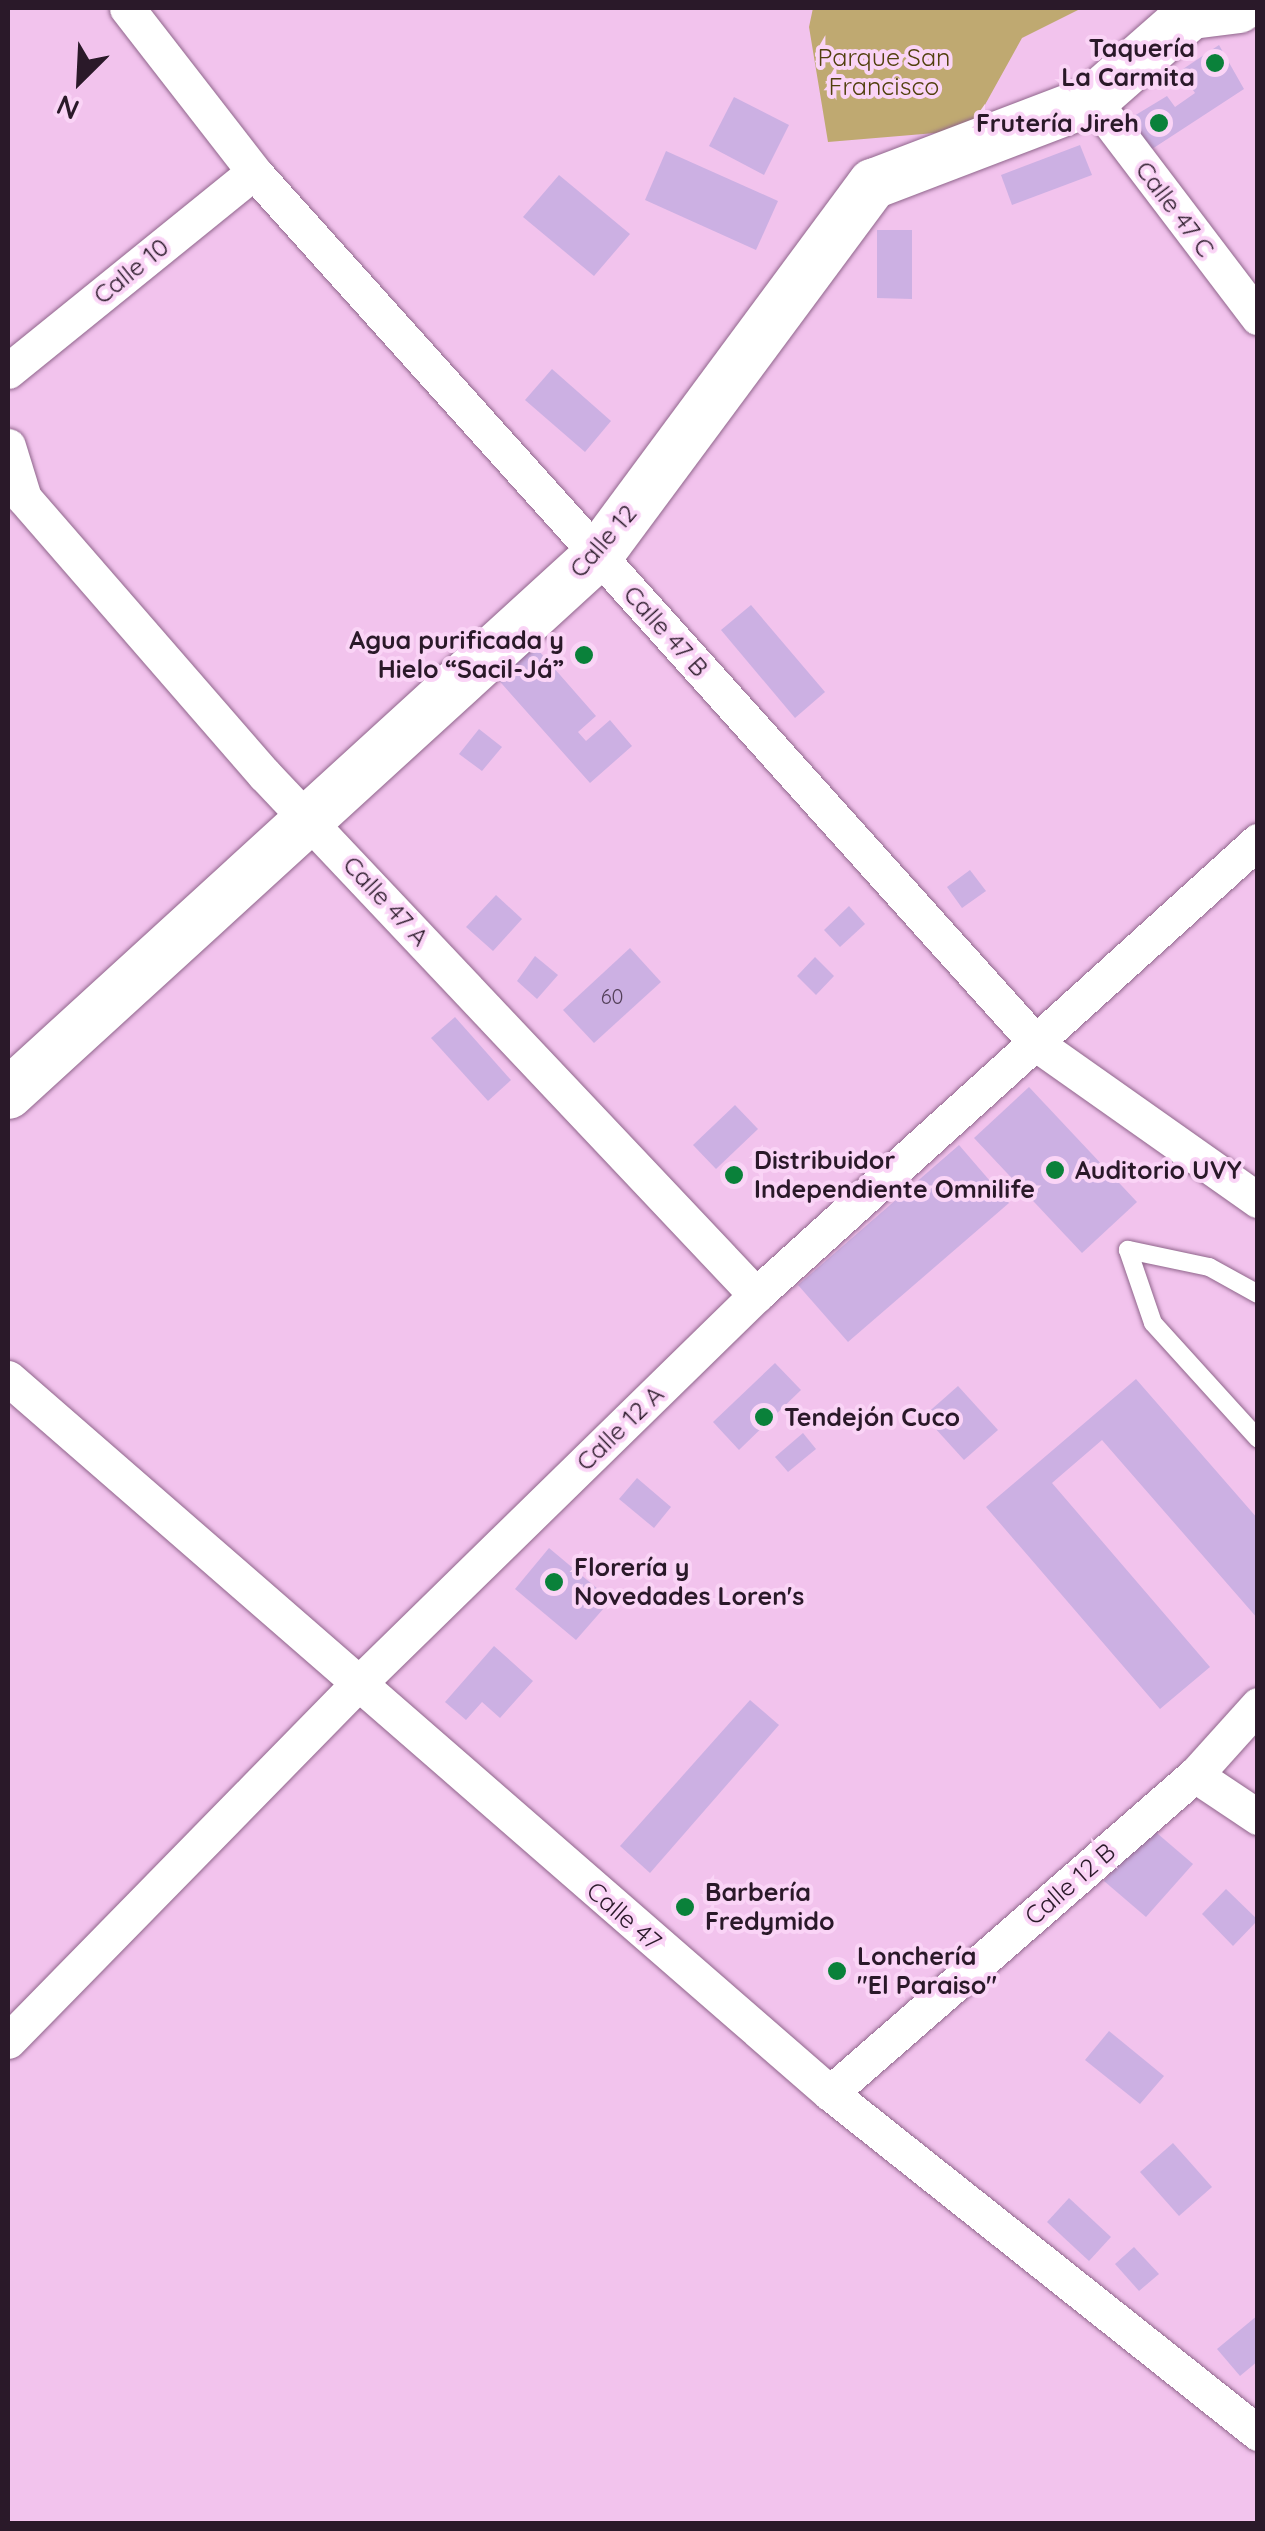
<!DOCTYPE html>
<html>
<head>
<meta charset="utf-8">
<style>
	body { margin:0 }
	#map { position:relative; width:1265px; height:2531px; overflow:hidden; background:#f2c3ed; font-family:Quicksand,sans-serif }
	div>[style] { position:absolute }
	.green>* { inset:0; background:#bfa971 }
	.building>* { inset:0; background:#ccb0e3 }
	.roads { filter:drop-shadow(0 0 2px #8f658b) drop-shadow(0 0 2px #8f658b) }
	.lane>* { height:18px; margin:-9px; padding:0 9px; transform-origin:9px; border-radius:9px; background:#fff }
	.street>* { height:35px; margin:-17.5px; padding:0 17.5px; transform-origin:17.5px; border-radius:17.5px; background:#fff }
	.secondary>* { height:50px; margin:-25px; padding:0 25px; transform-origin:25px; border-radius:25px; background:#fff }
	.dots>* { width:28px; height:28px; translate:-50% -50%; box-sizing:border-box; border:5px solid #fad4f6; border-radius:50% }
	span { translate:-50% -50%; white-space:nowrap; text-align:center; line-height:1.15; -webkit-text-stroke:8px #fad4f6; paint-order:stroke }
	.number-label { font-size:20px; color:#523f58 }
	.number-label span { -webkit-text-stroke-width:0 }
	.poi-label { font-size:25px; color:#2a1929; font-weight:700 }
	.right { translate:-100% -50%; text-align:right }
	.left { translate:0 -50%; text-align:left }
	.park-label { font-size:25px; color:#51400d }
	.street-label { font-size:25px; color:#2a1929 }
	.frame { position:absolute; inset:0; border:10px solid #2a1929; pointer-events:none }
	.north { position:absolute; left:30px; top:30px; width:100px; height:100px; -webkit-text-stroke:8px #fad4f6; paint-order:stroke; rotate:204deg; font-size:28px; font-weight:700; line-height:40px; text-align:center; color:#2a1929 }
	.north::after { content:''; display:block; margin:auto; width:35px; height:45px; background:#2a1929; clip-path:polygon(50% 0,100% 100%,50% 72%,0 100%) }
</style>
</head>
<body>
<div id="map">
	<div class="green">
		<div style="clip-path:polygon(813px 8px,1082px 8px,1022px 38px,971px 130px,828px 142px,809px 27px)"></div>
	</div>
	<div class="building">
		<div style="clip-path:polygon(1219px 45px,1244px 89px,1149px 151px,1129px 119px,1167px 96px,1175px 107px,1195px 93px,1180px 71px)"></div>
		<div style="clip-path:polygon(734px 97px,789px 125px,764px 175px,709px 146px)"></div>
		<div style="clip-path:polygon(1080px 145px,1092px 175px,1012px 205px,1001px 175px)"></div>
		<div style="clip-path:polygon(666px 151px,778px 201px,756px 250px,645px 200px)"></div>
		<div style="clip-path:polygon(559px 175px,630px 234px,594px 276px,523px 217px)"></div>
		<div style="clip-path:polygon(877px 230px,912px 230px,912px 299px,877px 298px)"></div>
		<div style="clip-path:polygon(552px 369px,611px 421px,585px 452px,525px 400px)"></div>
		<div style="clip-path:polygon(751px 605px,825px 692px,795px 718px,721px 630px)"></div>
		<div style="clip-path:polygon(532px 643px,596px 716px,578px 732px,586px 741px,610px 720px,632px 746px,590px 783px,495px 676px)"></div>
		<div style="clip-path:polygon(479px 729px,502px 747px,482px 771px,459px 754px)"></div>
		<div style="clip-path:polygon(970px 870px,986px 891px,962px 908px,947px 887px)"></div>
		<div style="clip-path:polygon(496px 895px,522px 919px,493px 951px,466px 927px)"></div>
		<div style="clip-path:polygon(849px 906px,865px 924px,840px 947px,824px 930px)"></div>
		<div style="clip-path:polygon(630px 948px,661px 982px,594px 1043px,563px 1010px)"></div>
		<div style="clip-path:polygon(535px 956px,558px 975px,537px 999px,517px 981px)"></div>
		<div style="clip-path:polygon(815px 957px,834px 976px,816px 995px,797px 976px)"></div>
		<div style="clip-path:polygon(455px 1017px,511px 1080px,488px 1101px,431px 1038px)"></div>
		<div style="clip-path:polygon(1029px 1087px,1137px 1202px,1082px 1253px,974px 1138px)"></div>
		<div style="clip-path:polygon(735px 1105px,758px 1129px,716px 1169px,693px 1145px)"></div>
		<div style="clip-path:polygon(959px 1145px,1009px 1203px,848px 1342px,798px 1285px)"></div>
		<div style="clip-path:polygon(775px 1363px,801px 1390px,739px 1450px,713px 1422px)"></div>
		<div style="clip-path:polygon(1136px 1379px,1258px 1519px,1258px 1619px,1102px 1440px,1052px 1483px,1210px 1667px,1160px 1709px,986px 1507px)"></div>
		<div style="clip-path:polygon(958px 1386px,998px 1430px,964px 1460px,924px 1416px)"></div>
		<div style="clip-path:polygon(803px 1433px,816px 1449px,788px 1472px,775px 1457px)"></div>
		<div style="clip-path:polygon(637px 1478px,671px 1507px,654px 1528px,619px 1499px)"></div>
		<div style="clip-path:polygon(549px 1548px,611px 1600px,576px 1640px,515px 1589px)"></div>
		<div style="clip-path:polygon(494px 1646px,533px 1681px,500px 1718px,482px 1702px,466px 1720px,445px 1702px)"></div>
		<div style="clip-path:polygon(750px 1700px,779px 1725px,650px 1873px,620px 1846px)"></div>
		<div style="clip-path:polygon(1151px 1828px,1193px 1864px,1146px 1917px,1104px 1881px)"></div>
		<div style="clip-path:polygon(1226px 1889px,1258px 1920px,1233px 1946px,1202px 1914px)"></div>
		<div style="clip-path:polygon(1109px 2031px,1164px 2076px,1140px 2104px,1085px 2060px)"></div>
		<div style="clip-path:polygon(1173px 2143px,1212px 2187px,1179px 2216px,1140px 2172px)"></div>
		<div style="clip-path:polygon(1069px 2198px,1111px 2237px,1089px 2261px,1047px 2222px)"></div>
		<div style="clip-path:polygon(1134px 2247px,1159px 2274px,1139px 2291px,1115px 2264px)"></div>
		<div style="clip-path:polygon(1258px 2315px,1258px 2361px,1240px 2376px,1217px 2349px)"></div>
	</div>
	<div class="roads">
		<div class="lane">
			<div style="left:1258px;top:1294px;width:56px;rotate:-151.1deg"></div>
			<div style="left:1209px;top:1267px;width:83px;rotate:-168.1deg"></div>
			<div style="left:1128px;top:1250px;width:77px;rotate:71.1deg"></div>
			<div style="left:1153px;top:1323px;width:156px;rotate:47.8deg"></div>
		</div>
		<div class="street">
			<div style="left:127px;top:8px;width:207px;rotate:52.2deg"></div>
			<div style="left:254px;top:172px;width:1173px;rotate:48.07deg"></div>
			<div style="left:1038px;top:1045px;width:269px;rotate:35.2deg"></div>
			<div style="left:1093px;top:100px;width:273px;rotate:52.8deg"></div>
			<div style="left:8px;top:371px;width:316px;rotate:-39deg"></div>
			<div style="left:8px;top:446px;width:54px;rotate:72.9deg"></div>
			<div style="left:24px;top:498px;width:366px;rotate:49deg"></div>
			<div style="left:264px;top:774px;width:717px;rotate:46.64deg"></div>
			<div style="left:8px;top:1378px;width:1089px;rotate:41.02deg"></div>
			<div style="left:830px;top:2093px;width:547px;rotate:38.46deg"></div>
			<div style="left:1195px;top:1775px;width:76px;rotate:33.7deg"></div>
			<div style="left:8px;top:2041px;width:499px;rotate:-45.6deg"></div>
			<div style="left:357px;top:1685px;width:558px;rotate:-44.35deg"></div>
			<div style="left:756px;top:1295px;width:677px;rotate:-42.13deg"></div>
			<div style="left:830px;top:2093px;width:484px;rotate:-41.1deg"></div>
			<div style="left:1195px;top:1775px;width:94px;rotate:-48deg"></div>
		</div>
		<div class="secondary">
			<div style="left:1191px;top:14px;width:48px;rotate:-7.1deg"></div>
			<div style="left:8px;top:1094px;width:799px;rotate:-42.41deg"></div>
			<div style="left:598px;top:555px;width:462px;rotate:-53.5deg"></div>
			<div style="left:873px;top:184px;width:235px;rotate:-20.9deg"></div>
			<div style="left:1093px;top:100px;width:130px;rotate:-41.3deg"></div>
		</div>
	</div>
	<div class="dots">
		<div style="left:1215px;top:63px;background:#0a813a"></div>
		<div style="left:1159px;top:123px;background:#0a813a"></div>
		<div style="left:584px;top:655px;background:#0a813a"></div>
		<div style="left:1055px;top:1170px;background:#0a813a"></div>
		<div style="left:734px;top:1175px;background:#0a813a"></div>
		<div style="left:764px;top:1417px;background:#0a813a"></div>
		<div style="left:554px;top:1582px;background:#0a813a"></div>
		<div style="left:685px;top:1907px;background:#0a813a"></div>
		<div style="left:837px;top:1971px;background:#0a813a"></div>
	</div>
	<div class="number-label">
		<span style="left:612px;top:996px">60</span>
	</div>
	<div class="poi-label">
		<span class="right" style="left:1195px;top:63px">Taquería<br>La Carmita</span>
		<span class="right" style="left:1139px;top:123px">Frutería Jireh</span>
		<span class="right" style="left:564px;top:655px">Agua purificada y<br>Hielo “Sacil-Já”</span>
		<span class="left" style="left:754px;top:1175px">Distribuidor<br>Independiente Omnilife</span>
		<span class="left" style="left:1075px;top:1170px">Auditorio UVY</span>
		<span class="left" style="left:784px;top:1417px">Tendejón Cuco</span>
		<span class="left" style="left:574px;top:1582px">Florería y<br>Novedades Loren's</span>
		<span class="left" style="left:705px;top:1907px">Barbería<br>Fredymido</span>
		<span class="left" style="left:857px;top:1971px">Lonchería<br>"El Paraiso"</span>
	</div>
	<div class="park-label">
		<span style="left:884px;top:72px">Parque San<br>Francisco</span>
	</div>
	<div class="street-label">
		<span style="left:1175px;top:209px;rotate:53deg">Calle 47 C</span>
		<span style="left:131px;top:271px;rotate:-39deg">Calle 10</span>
		<span style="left:603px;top:541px;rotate:-49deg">Calle 12</span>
		<span style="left:666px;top:631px;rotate:48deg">Calle 47 B</span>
		<span style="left:386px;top:901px;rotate:47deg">Calle 47 A</span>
		<span style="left:620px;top:1428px;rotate:-44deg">Calle 12 A</span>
		<span style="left:1070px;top:1884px;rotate:-41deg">Calle 12 B</span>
		<span style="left:624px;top:1916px;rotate:41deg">Calle 47</span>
	</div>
	<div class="frame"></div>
	<div class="north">N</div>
</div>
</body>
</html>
